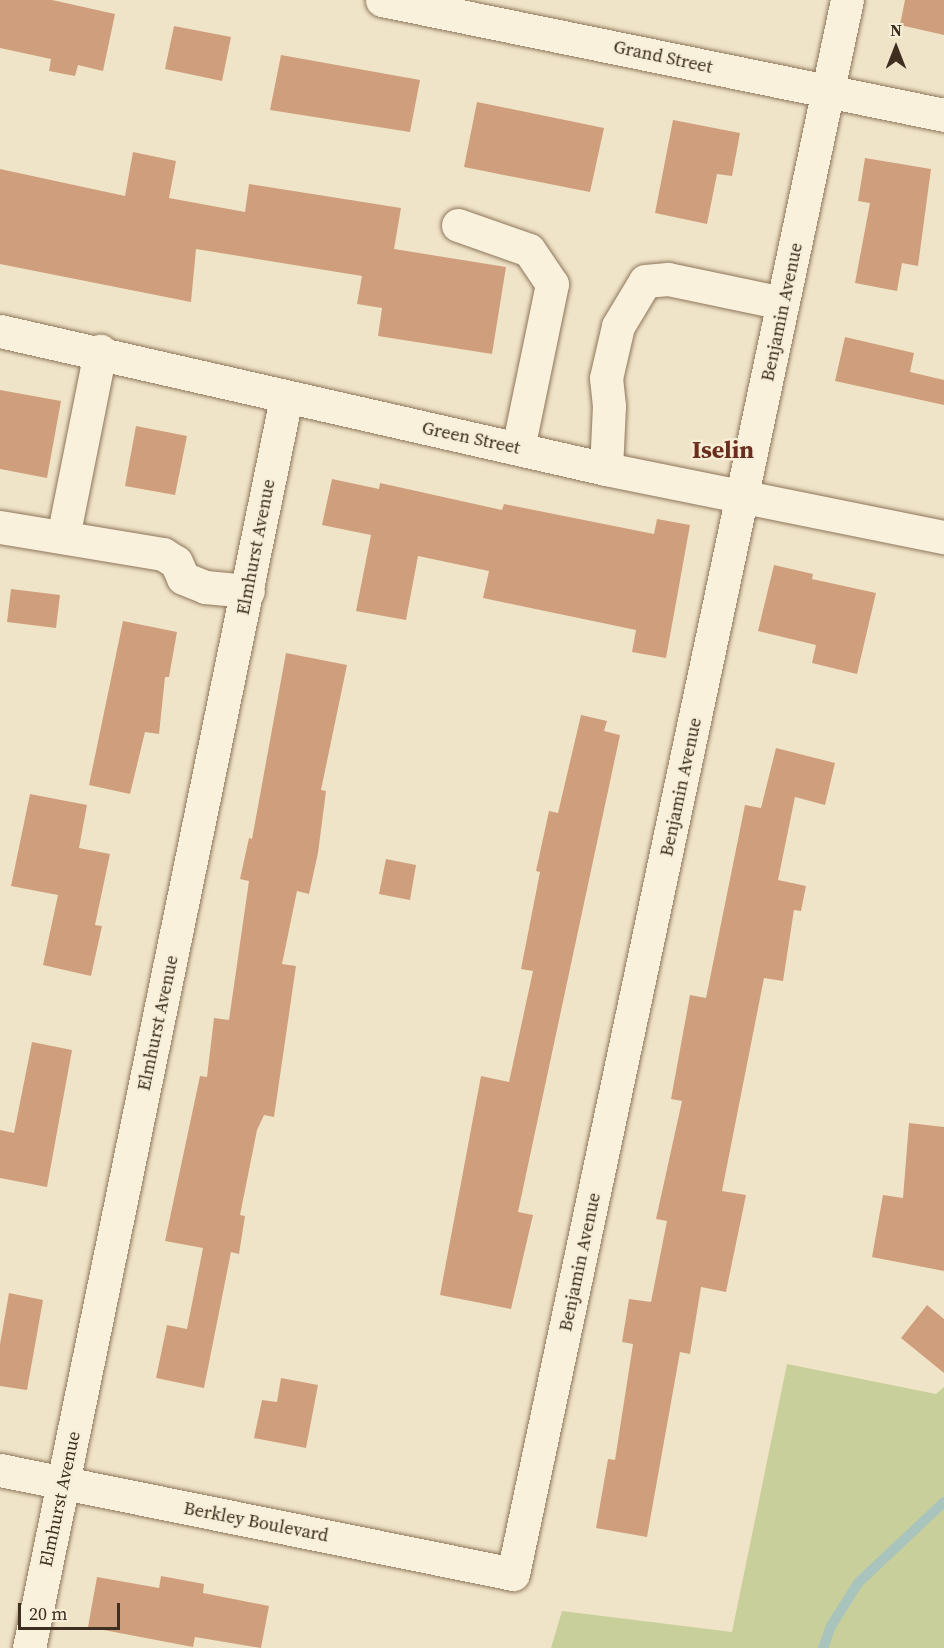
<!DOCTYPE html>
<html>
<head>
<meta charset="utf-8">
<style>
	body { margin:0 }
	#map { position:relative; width:944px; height:1648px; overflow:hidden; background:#f0e4c8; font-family:"Source Serif 4",serif }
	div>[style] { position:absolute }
	.green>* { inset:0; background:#c9cf9b }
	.stream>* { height:10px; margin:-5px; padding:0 5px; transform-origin:5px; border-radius:5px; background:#a9c4bc }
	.building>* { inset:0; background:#cf9f7d }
	.roads { filter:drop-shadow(0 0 2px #8d765c) drop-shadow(0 0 2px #8d765c) }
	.minor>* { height:33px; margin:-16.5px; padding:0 16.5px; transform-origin:16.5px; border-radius:16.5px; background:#faf1dc }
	span { translate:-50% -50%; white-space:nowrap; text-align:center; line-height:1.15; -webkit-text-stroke:4.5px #f7eed8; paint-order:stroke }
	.street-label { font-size:18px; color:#3d2e20 }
	.district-label { font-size:24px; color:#6b2e1e; font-weight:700 }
	.north { position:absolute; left:866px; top:18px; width:60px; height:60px; -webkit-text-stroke:4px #f7eed8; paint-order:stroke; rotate:0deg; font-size:16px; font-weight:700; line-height:24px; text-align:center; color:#3d2e20 }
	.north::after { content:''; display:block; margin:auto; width:21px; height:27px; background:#3d2e20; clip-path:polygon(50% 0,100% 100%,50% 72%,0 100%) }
	.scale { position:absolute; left:18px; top:1603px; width:102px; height:27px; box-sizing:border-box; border:3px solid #3d2e20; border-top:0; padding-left:8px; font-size:18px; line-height:21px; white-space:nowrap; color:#3d2e20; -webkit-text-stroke:4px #f7eed8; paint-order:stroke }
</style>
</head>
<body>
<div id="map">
	<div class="green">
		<div style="clip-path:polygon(787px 1364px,936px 1394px,944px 1387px,944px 1648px,551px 1648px,562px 1611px,732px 1632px)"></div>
	</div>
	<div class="stream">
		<div style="left:823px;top:1648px;width:23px;rotate:-70deg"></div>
		<div style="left:831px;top:1626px;width:51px;rotate:-57.9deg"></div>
		<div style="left:858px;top:1583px;width:118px;rotate:-43.3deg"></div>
	</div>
	<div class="building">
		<div style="clip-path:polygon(0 0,52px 0,115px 14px,103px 71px,78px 65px,75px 76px,49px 71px,51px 59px,0 48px)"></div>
		<div style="clip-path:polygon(905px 0,944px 0,944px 35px,900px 25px)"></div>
		<div style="clip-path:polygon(174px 26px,231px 37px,222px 81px,165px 69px)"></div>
		<div style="clip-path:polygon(281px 55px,420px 80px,410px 132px,270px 110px)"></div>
		<div style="clip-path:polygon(477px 102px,604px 128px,590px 192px,464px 167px)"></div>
		<div style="clip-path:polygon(673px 120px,740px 133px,732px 176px,717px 174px,707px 224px,655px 213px)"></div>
		<div style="clip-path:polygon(133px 152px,176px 161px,169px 198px,245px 212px,249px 184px,401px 208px,394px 249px,506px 267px,492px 354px,378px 336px,382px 308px,357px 304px,362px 276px,196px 249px,191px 302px,0 264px,0 169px,125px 196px)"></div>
		<div style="clip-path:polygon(865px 158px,931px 169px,918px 266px,902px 263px,897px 291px,855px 283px,870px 203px,858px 201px)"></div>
		<div style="clip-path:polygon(845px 337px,914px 353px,910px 372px,944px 380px,944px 405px,835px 381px)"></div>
		<div style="clip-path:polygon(0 390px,61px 401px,47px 478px,0 469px)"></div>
		<div style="clip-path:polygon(136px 426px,187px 436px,175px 495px,125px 486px)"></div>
		<div style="clip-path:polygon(332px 479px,379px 489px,380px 483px,502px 510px,504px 504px,654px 534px,657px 519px,690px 525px,666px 658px,632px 652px,636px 630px,483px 598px,489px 571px,418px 556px,406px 620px,356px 611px,371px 535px,322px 525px)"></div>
		<div style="clip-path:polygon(774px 565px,813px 574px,812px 579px,876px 593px,857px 674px,812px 663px,816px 645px,758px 631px)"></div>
		<div style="clip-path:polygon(11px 589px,60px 595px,56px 628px,7px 622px)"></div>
		<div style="clip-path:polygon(123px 621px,177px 632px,169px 677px,165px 677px,159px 734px,145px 732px,130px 794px,89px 785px)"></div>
		<div style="clip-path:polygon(286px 653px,347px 665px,321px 790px,326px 791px,318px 853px,309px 894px,297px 891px,282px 964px,296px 966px,274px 1117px,264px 1115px,257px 1130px,240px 1215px,245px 1216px,239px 1254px,231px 1252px,204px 1388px,156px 1378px,167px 1325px,187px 1329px,203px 1248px,165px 1241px,200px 1076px,207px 1077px,214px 1018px,229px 1020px,249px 881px,240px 879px,249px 838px,252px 839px)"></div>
		<div style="clip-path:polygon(581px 715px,607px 721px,604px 731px,620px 735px,518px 1212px,533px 1215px,511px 1309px,440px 1295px,481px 1076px,509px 1082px,533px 971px,521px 969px,540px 872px,536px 871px,549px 811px,558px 813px)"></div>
		<div style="clip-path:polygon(776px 748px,835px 763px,825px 805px,795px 797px,778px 880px,806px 886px,801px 911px,794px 910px,783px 981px,764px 978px,722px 1191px,746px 1195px,726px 1292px,701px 1287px,690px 1354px,680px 1352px,647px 1537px,596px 1528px,608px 1459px,615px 1460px,633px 1344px,622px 1342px,629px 1299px,651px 1302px,667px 1221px,656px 1219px,682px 1101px,671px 1099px,690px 995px,706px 998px,745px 805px,761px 808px)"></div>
		<div style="clip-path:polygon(30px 794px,87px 805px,79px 848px,110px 854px,95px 925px,102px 926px,91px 976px,43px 965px,58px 895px,11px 886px)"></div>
		<div style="clip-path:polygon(386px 859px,416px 865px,410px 900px,379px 894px)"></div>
		<div style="clip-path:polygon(32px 1042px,72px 1050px,47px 1187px,0 1178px,0 1130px,14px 1133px)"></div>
		<div style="clip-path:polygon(909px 1123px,944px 1127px,944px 1271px,872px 1257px,883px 1195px,903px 1198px)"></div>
		<div style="clip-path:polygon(9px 1293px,43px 1300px,27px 1390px,0 1386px,0 1344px)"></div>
		<div style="clip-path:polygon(927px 1305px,944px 1319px,944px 1373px,901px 1338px)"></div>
		<div style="clip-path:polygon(281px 1378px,318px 1385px,306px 1448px,254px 1438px,262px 1400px,277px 1402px)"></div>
		<div style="clip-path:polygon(161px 1576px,204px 1584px,203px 1593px,269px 1606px,261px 1648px,195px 1637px,193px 1647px,88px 1627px,97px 1577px,159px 1588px)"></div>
	</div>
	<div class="roads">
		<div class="minor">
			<div style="left:382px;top:0;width:574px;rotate:11.56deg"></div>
			<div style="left:458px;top:225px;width:75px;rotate:19.4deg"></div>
			<div style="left:529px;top:250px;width:41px;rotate:55.9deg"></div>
			<div style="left:552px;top:284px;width:167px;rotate:101.7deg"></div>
			<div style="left:0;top:331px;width:622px;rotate:12.83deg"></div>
			<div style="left:606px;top:469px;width:345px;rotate:11.4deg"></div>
			<div style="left:606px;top:469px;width:63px;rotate:-87.3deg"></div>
			<div style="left:609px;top:406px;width:28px;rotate:-96deg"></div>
			<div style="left:606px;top:378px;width:53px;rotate:-77deg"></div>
			<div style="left:618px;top:326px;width:52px;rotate:-59deg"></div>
			<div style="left:645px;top:281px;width:23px;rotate:-5deg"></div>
			<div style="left:668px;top:279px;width:117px;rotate:11.8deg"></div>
			<div style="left:0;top:527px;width:165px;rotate:9.4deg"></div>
			<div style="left:163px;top:554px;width:15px;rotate:32deg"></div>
			<div style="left:176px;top:562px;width:17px;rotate:66deg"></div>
			<div style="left:183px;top:578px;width:24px;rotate:22deg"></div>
			<div style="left:205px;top:587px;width:43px;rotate:5.3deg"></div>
			<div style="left:63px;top:537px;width:190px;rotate:-78.7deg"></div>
			<div style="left:0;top:1470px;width:523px;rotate:11.46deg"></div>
			<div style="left:513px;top:1574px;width:1609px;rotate:-78.02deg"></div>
			<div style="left:29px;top:1648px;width:1276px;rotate:-78.38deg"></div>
		</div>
	</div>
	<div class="street-label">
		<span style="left:663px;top:57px;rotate:12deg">Grand Street</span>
		<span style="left:782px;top:312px;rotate:-78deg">Benjamin Avenue</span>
		<span style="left:471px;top:438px;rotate:12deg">Green Street</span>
		<span style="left:256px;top:547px;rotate:-79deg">Elmhurst Avenue</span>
		<span style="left:681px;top:787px;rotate:-78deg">Benjamin Avenue</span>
		<span style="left:158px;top:1023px;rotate:-78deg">Elmhurst Avenue</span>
		<span style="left:580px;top:1262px;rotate:-78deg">Benjamin Avenue</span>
		<span style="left:60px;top:1499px;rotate:-78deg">Elmhurst Avenue</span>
		<span style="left:256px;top:1522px;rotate:11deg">Berkley Boulevard</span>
	</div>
	<div class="district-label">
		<span style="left:723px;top:450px">Iselin</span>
	</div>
	<div class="north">N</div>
	<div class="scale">20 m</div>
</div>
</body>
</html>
